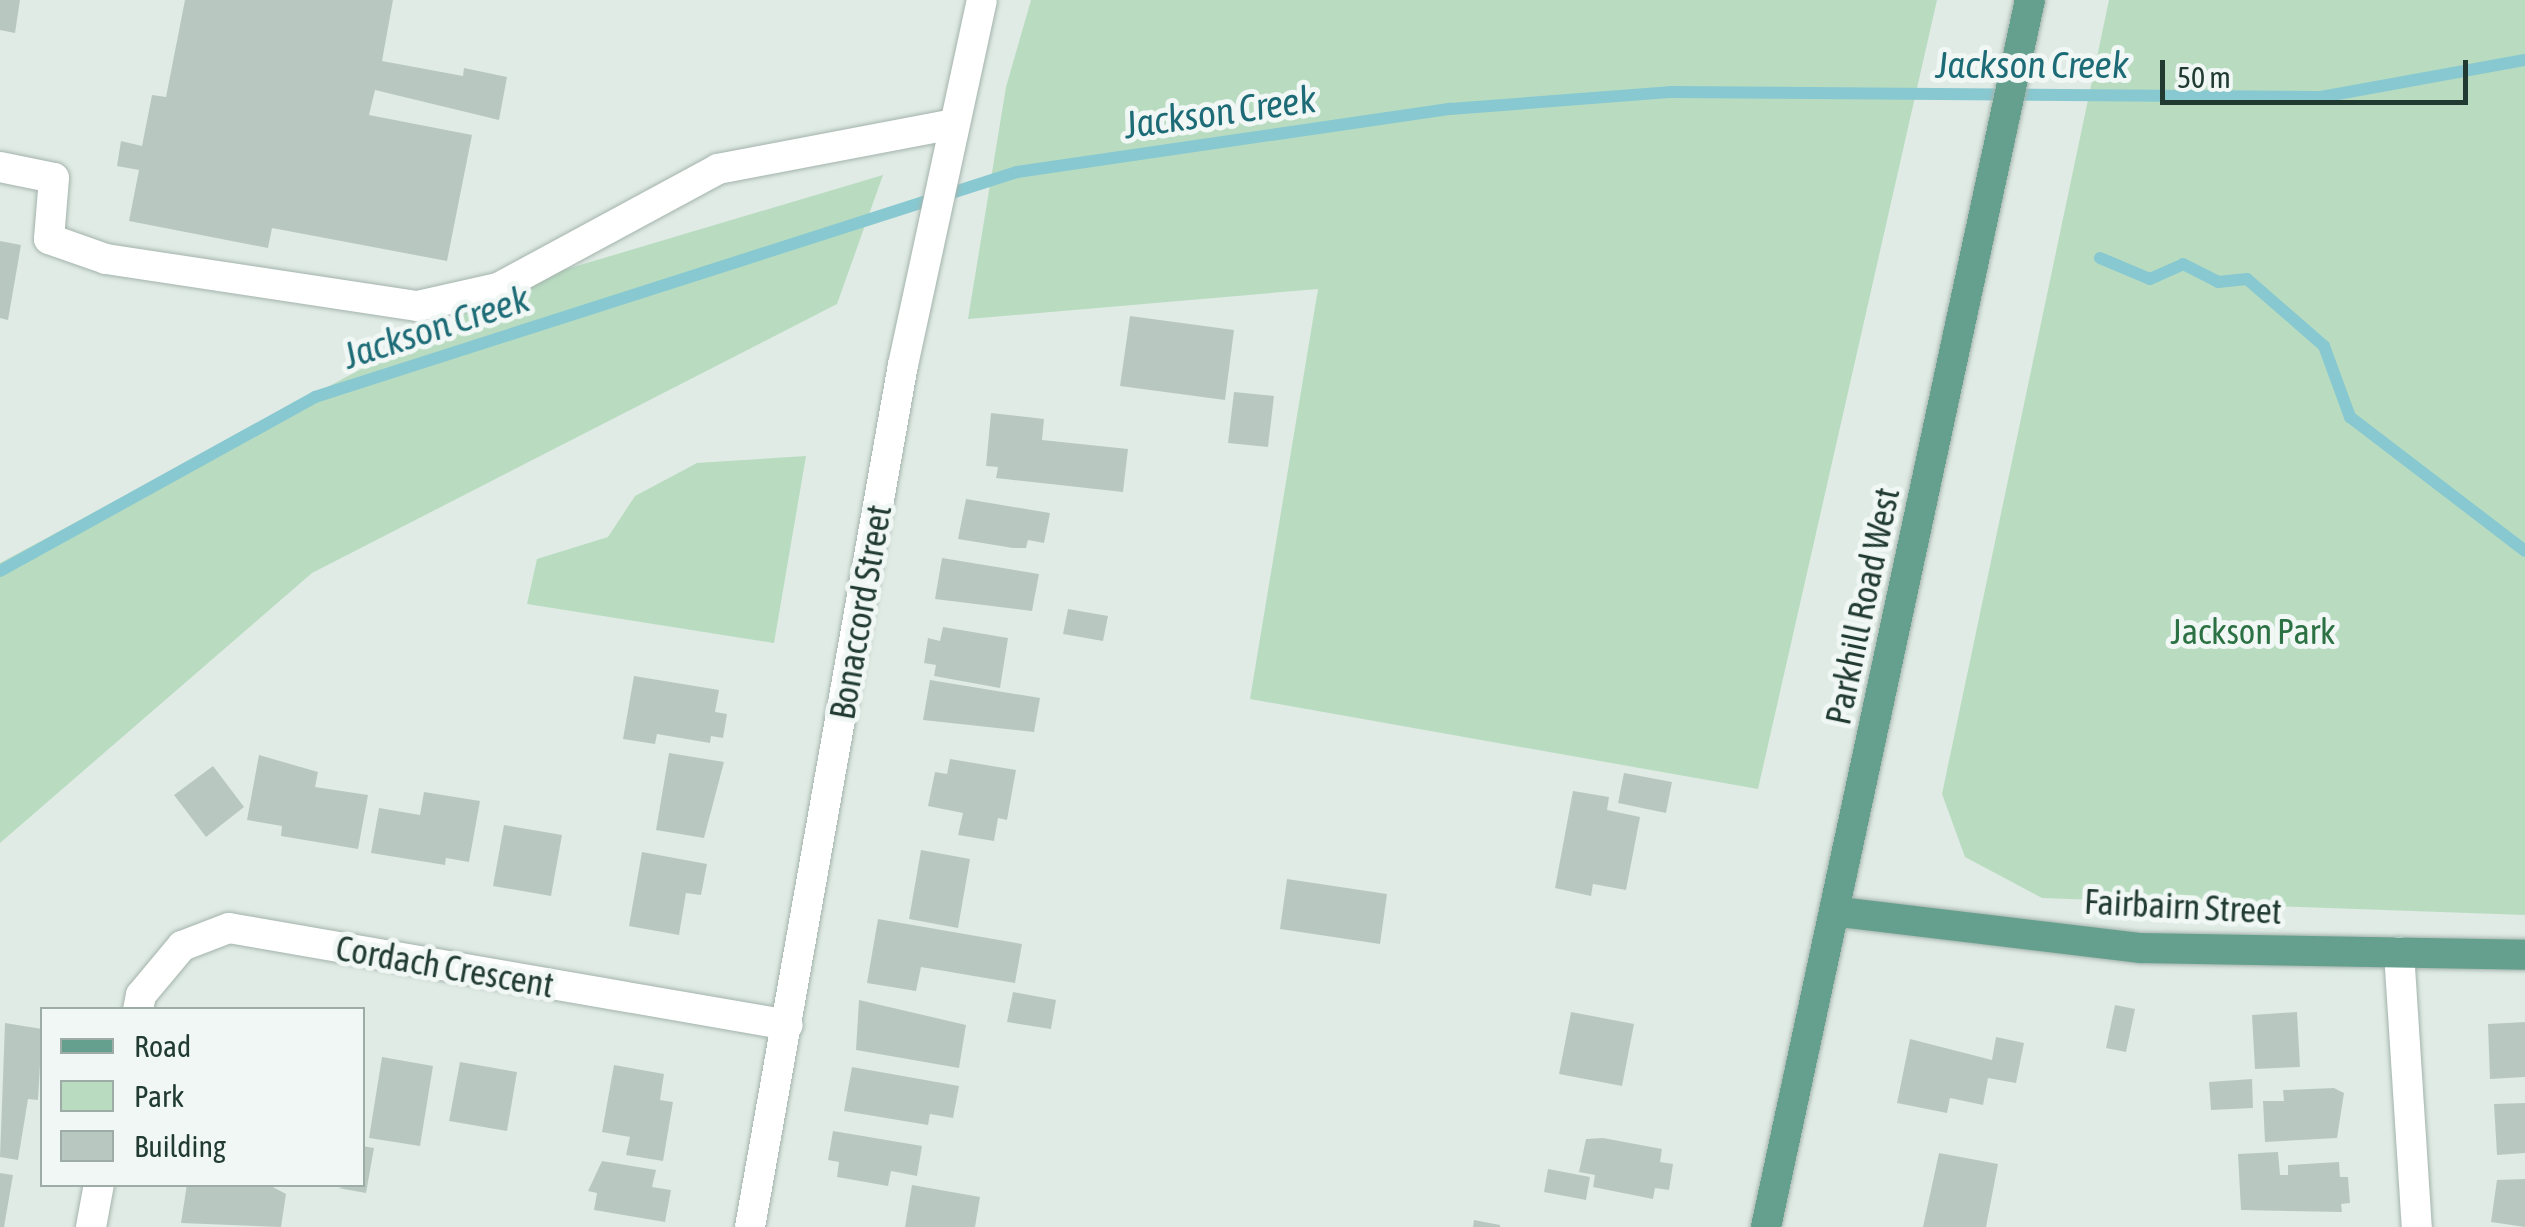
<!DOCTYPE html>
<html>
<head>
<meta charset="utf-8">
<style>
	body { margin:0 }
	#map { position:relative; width:2525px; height:1227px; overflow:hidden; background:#e0ebe5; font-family:"Asap Condensed",sans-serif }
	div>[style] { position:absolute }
	.green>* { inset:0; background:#b9dcc1 }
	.stream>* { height:12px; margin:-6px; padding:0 6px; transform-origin:6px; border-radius:6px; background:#88c8d0 }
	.building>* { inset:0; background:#b8c8c1 }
	.roads { filter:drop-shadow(0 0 2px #a3b3ac) drop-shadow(0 0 2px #a3b3ac) }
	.minor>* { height:30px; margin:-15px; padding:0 15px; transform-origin:15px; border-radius:15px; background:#fff }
	.major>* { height:30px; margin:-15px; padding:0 15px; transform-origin:15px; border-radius:15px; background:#65a08e }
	span { translate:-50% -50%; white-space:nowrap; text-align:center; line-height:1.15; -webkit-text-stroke:10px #f0f7f4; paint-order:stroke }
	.street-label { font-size:35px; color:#213b33 }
	.park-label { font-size:35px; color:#2c7143 }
	.water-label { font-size:38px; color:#1c6b76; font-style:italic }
	.legend { position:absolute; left:40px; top:1007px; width:325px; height:180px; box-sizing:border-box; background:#f0f7f4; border:2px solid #9daca7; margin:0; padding:12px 18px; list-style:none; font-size:30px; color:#213b33 }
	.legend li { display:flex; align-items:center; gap:20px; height:50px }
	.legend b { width:50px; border:2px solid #9daca7 }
	.scale { position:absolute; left:2160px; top:60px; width:308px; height:45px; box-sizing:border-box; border:5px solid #213b33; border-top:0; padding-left:12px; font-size:30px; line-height:35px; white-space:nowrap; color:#213b33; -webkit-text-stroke:8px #f0f7f4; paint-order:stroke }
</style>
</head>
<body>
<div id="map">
	<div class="green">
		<div style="clip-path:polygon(1031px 0,1937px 0,1758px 789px,1250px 699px,1318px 289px,968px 319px,1006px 87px)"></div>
		<div style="clip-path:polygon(2109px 0,2525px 0,2525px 915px,2042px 898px,1965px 857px,1942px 794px)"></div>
		<div style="clip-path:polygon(883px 175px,837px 304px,312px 573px,0 843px,0 563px,523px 282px)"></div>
		<div style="clip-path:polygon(806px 456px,774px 643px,527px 604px,537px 559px,608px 537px,635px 496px,697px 463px)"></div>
	</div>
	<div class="stream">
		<div style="left:2100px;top:258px;width:54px;rotate:22.8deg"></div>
		<div style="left:2150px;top:279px;width:36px;rotate:-24deg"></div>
		<div style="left:2183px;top:264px;width:39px;rotate:27deg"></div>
		<div style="left:2218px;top:282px;width:29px;rotate:-6deg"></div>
		<div style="left:2247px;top:279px;width:102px;rotate:41deg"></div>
		<div style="left:2324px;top:346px;width:76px;rotate:69.9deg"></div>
		<div style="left:2350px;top:417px;width:220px;rotate:37.4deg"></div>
		<div style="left:0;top:571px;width:360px;rotate:-28.9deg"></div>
		<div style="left:315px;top:397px;width:737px;rotate:-17.77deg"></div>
		<div style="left:1017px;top:172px;width:438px;rotate:-8.3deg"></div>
		<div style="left:1450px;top:109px;width:223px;rotate:-4.4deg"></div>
		<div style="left:1672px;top:92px;width:649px;rotate:0.44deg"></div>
		<div style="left:2321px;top:97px;width:207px;rotate:-10.3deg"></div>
	</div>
	<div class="building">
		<div style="clip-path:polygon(0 0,20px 0,15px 33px,0 30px)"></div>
		<div style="clip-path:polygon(185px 0,393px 0,382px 61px,463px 76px,464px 68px,507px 77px,499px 120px,375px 90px,369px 115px,472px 135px,447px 261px,272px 228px,268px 248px,129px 221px,139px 170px,117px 166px,121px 141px,142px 146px,152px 95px,166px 97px)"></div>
		<div style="clip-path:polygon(0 241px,21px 245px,8px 320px,0 318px)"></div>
		<div style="clip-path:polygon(1130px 316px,1234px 330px,1225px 400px,1120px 386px)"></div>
		<div style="clip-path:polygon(1234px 392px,1274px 396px,1268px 447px,1228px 443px)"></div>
		<div style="clip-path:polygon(991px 413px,1044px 419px,1042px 440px,1128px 449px,1123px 492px,996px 478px,998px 467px,986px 466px)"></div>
		<div style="clip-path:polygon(966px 499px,1050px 513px,1044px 543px,1028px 540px,1026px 548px,1013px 548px,958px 539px)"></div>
		<div style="clip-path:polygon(942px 558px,1039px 574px,1032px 611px,935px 599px)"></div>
		<div style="clip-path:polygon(1068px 609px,1108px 616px,1103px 641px,1063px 634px)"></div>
		<div style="clip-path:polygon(943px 627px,1008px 638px,1000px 688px,934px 676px,936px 665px,924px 663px,928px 638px,940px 641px)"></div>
		<div style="clip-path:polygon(634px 676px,719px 690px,715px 712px,727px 714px,723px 738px,711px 736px,710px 743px,657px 734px,655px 744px,623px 739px)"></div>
		<div style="clip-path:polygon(930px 680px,1040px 698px,1034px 732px,923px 720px)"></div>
		<div style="clip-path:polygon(669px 753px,724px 762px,704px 838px,656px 830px)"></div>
		<div style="clip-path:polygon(259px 755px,318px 772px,315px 787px,368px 795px,358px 849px,281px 836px,282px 826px,247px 820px)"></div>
		<div style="clip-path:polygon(950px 759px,1016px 770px,1007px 820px,998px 818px,994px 841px,958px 835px,963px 813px,928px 806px,935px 772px,947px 774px)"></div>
		<div style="clip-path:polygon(213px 766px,244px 807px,206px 837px,174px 795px)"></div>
		<div style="clip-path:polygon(1624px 773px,1672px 782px,1666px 813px,1618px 803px)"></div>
		<div style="clip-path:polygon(1573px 791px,1609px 797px,1607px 810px,1640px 817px,1626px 890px,1593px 884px,1591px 896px,1555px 888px)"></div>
		<div style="clip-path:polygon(424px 792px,480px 801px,469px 862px,446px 858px,445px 865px,371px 853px,379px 808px,420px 815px)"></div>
		<div style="clip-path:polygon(504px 825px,562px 835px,551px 896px,493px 886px)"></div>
		<div style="clip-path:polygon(921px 850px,970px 859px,958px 928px,909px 919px)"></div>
		<div style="clip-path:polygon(642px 852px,707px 864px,701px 895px,686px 893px,679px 935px,629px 926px)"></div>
		<div style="clip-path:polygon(1287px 879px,1387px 894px,1380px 944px,1280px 929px)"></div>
		<div style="clip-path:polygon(878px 919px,1022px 944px,1015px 983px,921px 967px,916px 991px,867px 983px)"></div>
		<div style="clip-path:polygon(1013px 992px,1056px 1000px,1051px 1029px,1007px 1022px)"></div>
		<div style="clip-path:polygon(859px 1000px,966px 1025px,959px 1068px,856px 1050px)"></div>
		<div style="clip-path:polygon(2115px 1005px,2135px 1009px,2126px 1052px,2106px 1048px)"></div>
		<div style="clip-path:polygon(1571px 1012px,1634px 1024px,1622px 1086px,1559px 1074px)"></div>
		<div style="clip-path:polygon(2297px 1012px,2300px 1067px,2255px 1069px,2252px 1015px)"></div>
		<div style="clip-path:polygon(2525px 1022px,2525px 1077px,2490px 1079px,2488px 1024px)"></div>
		<div style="clip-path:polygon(5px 1023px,42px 1029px,38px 1100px,28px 1099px,18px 1160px,0 1157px)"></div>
		<div style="clip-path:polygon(1996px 1037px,2024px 1043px,2016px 1083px,1988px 1078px,1983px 1105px,1950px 1098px,1947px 1113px,1897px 1103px,1910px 1039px,1992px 1060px)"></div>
		<div style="clip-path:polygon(382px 1057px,433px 1066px,420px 1146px,369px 1138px)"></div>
		<div style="clip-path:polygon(460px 1062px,517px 1072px,507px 1131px,449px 1121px)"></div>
		<div style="clip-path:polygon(614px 1065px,664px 1074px,660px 1100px,673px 1102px,663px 1161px,626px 1155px,630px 1137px,602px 1132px)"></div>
		<div style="clip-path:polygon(852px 1067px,959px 1086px,953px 1118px,930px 1114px,928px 1125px,844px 1111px)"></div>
		<div style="clip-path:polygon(2252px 1079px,2253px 1108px,2211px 1110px,2209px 1082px)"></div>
		<div style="clip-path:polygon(2334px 1088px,2344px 1093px,2337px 1138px,2265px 1142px,2263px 1101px,2284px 1101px,2283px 1090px)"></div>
		<div style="clip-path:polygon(2525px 1103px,2525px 1153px,2497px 1155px,2494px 1104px)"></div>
		<div style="clip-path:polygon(833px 1131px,922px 1146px,917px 1176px,891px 1171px,888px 1186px,837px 1177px,839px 1162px,828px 1160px)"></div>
		<div style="clip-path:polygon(1603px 1138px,1662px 1149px,1660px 1162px,1673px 1164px,1669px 1190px,1655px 1188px,1653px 1199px,1593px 1187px,1595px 1175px,1579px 1172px,1586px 1139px)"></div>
		<div style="clip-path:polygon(362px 1146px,374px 1148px,366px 1193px,338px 1188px,362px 1184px)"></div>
		<div style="clip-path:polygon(2278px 1152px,2280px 1175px,2288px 1175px,2288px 1165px,2339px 1162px,2340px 1177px,2348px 1177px,2350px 1203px,2341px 1204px,2342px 1212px,2241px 1210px,2238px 1154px)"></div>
		<div style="clip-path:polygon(1939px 1153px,1998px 1164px,1986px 1227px,1923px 1227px)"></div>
		<div style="clip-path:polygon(602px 1161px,656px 1170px,652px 1187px,671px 1190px,665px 1222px,594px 1210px,597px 1193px,588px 1191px)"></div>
		<div style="clip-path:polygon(1548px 1169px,1590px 1177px,1586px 1200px,1544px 1192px)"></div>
		<div style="clip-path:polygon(0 1173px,13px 1175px,4px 1227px,0 1227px)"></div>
		<div style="clip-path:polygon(2525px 1179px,2525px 1227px,2491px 1222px,2497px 1180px)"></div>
		<div style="clip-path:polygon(187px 1184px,269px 1185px,286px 1194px,281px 1227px,181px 1223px)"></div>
		<div style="clip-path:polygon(912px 1185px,980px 1197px,975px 1227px,905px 1227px)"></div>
		<div style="clip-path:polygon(1474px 1220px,1500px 1225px,1500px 1227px,1473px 1227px)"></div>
	</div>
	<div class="roads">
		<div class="minor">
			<div style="left:0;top:167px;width:55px;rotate:11.5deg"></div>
			<div style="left:54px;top:178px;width:61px;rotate:94.7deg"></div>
			<div style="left:49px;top:239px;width:60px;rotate:19.3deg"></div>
			<div style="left:106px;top:259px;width:316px;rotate:8.6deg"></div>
			<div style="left:418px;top:306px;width:82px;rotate:-12.7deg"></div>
			<div style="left:498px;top:288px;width:250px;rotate:-28.4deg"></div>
			<div style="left:718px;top:169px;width:240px;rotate:-10.8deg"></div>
			<div style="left:2399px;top:952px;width:276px;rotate:86.3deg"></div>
			<div style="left:138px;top:1010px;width:15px;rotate:-79deg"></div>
			<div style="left:141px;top:995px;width:64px;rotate:-50.1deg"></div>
			<div style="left:182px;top:946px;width:50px;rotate:-21deg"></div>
			<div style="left:229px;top:928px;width:567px;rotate:9.84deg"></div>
			<div style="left:91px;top:1227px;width:44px;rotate:-79.5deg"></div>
			<div style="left:750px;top:1227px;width:875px;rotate:-79.94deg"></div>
			<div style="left:903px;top:365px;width:373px;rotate:-77.8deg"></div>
		</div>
		<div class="major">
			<div style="left:1839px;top:912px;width:304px;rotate:6.8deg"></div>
			<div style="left:2141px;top:948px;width:384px;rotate:1deg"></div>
			<div style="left:1766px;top:1227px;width:1255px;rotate:-77.86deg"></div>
		</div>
	</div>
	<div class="street-label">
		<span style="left:1862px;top:606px;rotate:-78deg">Parkhill Road West</span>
		<span style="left:860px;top:612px;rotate:-80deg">Bonaccord Street</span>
		<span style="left:2183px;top:906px;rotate:3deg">Fairbairn Street</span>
		<span style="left:445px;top:966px;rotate:10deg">Cordach Crescent</span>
	</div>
	<div class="park-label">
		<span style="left:2253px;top:631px">Jackson Park</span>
	</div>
	<div class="water-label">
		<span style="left:2032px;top:65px">Jackson Creek</span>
		<span style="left:1220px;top:112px;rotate:-8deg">Jackson Creek</span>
		<span style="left:436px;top:327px;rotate:-18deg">Jackson Creek</span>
	</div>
	<ul class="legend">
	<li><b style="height:12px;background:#65a08e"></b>Road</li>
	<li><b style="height:28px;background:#b9dcc1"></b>Park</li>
	<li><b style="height:28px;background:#b8c8c1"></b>Building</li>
	</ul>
	<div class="scale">50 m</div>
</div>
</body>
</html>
